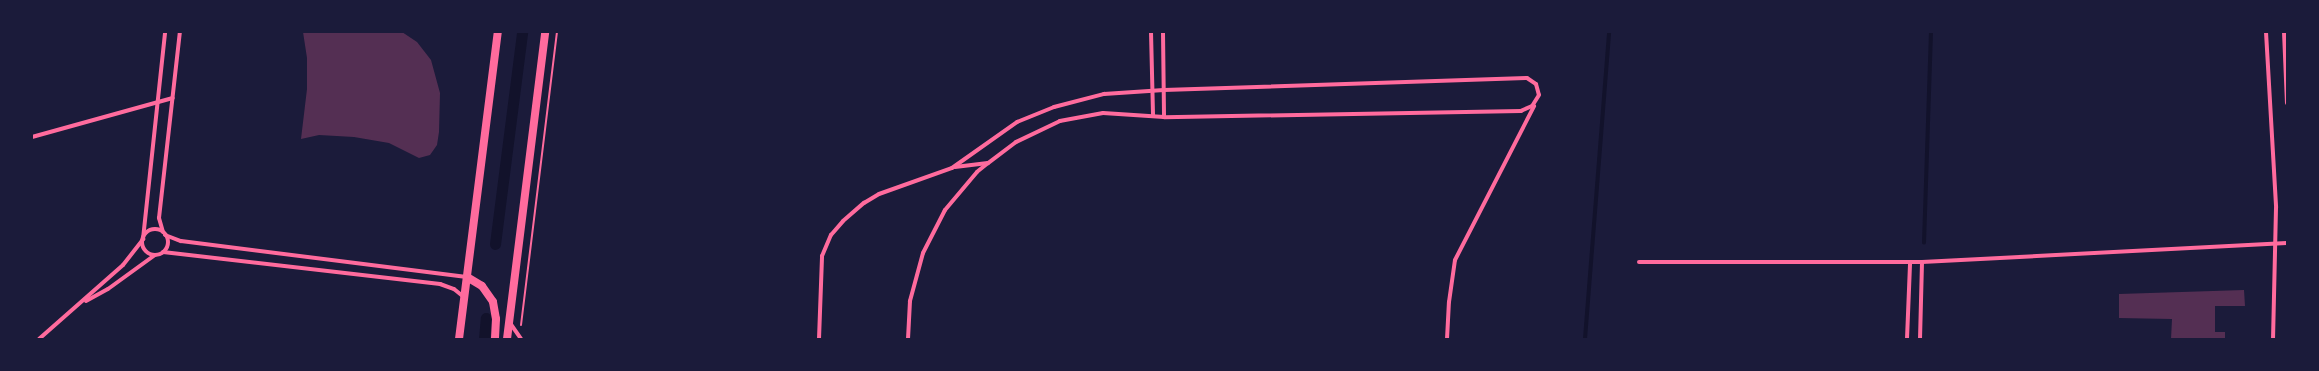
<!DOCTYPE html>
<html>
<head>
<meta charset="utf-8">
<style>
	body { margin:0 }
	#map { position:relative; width:2319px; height:371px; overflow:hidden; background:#1b1b3a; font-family:"Crimson Pro",serif }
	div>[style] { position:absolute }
	.stream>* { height:3.5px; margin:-1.75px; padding:0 1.75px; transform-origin:1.75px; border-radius:1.75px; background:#12122b }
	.canal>* { height:11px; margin:-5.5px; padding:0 5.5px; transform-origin:5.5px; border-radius:5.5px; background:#12122b }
	.building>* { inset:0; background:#542f53 }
	.path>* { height:2px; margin:-1px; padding:0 1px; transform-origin:1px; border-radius:1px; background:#ff6b9d }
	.minor>* { height:4px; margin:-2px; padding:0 2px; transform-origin:2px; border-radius:2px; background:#ff6b9d }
	.minor>.ring { margin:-2px; padding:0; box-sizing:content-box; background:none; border:4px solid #ff6b9d; border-radius:50% }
	.primary>* { height:8px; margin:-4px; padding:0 4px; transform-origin:4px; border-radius:4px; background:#ff6b9d }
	span { translate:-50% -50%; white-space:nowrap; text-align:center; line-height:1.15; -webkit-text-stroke:4px #1b1b3a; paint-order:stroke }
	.frame { position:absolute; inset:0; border:33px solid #1b1b3a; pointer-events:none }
</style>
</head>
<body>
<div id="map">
	<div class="stream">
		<div style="left:1924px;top:243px;width:211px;rotate:-88.1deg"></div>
		<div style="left:1585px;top:339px;width:308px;rotate:-85.5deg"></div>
	</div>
	<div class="canal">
		<div style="left:495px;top:244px;width:214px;rotate:-82.7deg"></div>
		<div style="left:484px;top:339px;width:21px;rotate:-85deg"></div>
	</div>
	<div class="building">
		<div style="clip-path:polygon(303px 32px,402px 32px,417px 42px,431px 60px,440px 93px,439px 132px,437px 145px,430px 155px,419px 158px,389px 143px,354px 137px,319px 135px,301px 139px,307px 89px,307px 58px)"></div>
		<div style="clip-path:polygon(2244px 290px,2245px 306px,2215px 306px,2215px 332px,2225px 332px,2225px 339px,2171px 339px,2172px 319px,2119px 318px,2119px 294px)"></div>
	</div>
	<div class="path">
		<div style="left:521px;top:325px;width:295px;rotate:-83deg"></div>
	</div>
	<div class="minor">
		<div style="left:1151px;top:32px;width:84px;rotate:88.6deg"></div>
		<div style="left:1163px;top:32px;width:85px;rotate:89.3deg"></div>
		<div style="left:2266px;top:32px;width:176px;rotate:86.7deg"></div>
		<div style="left:2276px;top:208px;width:131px;rotate:91.3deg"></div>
		<div style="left:2284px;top:32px;width:71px;rotate:87.6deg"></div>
		<div style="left:32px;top:137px;width:146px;rotate:-15.5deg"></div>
		<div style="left:955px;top:167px;width:33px;rotate:-7deg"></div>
		<div class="ring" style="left:142px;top:229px;width:22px;height:22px"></div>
		<div style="left:163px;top:232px;width:15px;rotate:-106deg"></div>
		<div style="left:159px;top:218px;width:187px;rotate:-83.6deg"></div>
		<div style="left:165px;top:235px;width:17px;rotate:21deg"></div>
		<div style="left:181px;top:241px;width:288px;rotate:7.2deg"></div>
		<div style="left:163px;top:252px;width:279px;rotate:6.6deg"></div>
		<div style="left:440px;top:284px;width:15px;rotate:20deg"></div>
		<div style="left:454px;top:289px;width:13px;rotate:39deg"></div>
		<div style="left:1639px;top:262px;width:283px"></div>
		<div style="left:1922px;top:262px;width:365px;rotate:-3deg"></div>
		<div style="left:86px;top:301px;width:25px;rotate:-29deg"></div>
		<div style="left:108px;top:289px;width:58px;rotate:-35.9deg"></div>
		<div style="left:510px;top:323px;width:19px;rotate:55deg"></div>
		<div style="left:39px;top:339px;width:112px;rotate:-41.4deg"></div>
		<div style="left:123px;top:265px;width:33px;rotate:-52deg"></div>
		<div style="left:143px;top:239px;width:208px;rotate:-83.9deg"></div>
		<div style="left:819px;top:339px;width:83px;rotate:-87.9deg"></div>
		<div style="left:822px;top:256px;width:23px;rotate:-67deg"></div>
		<div style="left:831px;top:235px;width:18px;rotate:-49deg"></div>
		<div style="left:843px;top:221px;width:28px;rotate:-41deg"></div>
		<div style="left:864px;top:203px;width:17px;rotate:-31deg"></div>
		<div style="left:879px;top:194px;width:77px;rotate:-19.6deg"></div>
		<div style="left:952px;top:168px;width:80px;rotate:-35.3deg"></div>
		<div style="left:1017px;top:122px;width:40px;rotate:-22deg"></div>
		<div style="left:1054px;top:107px;width:52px;rotate:-14.6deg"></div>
		<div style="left:1104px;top:94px;width:60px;rotate:-3.8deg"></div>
		<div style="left:1164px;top:90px;width:363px;rotate:-1.9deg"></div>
		<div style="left:1527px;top:78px;width:11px;rotate:34deg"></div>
		<div style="left:1536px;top:84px;width:11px;rotate:75deg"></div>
		<div style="left:1539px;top:95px;width:13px;rotate:122deg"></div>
		<div style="left:1532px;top:106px;width:12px;rotate:156deg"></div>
		<div style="left:1521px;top:111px;width:357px;rotate:179deg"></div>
		<div style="left:1164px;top:117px;width:61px;rotate:-176.2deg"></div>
		<div style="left:1103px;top:113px;width:44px;rotate:169.5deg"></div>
		<div style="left:1060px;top:121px;width:49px;rotate:154.5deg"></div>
		<div style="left:1016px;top:142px;width:35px;rotate:143deg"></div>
		<div style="left:988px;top:163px;width:14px;rotate:141deg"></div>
		<div style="left:977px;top:172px;width:50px;rotate:130.1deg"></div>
		<div style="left:945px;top:210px;width:48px;rotate:117.1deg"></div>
		<div style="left:923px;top:253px;width:50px;rotate:105.2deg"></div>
		<div style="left:910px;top:301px;width:38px;rotate:93deg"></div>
		<div style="left:1447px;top:339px;width:37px;rotate:-87deg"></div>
		<div style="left:1449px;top:302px;width:42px;rotate:-81.9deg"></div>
		<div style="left:1455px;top:260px;width:173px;rotate:-62.8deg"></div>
		<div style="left:1907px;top:339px;width:76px;rotate:-87.7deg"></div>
		<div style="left:1920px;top:339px;width:77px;rotate:-88.5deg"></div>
	</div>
	<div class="primary">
		<div style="left:467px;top:277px;width:17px;rotate:31deg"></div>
		<div style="left:482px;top:286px;width:19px;rotate:55deg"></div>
		<div style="left:493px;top:302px;width:17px;rotate:80deg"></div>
		<div style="left:496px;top:319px;width:20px;rotate:93deg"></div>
		<div style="left:459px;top:339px;width:309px;rotate:-82.8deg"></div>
		<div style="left:507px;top:339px;width:309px;rotate:-82.9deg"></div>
	</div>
	<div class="frame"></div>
</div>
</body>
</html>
